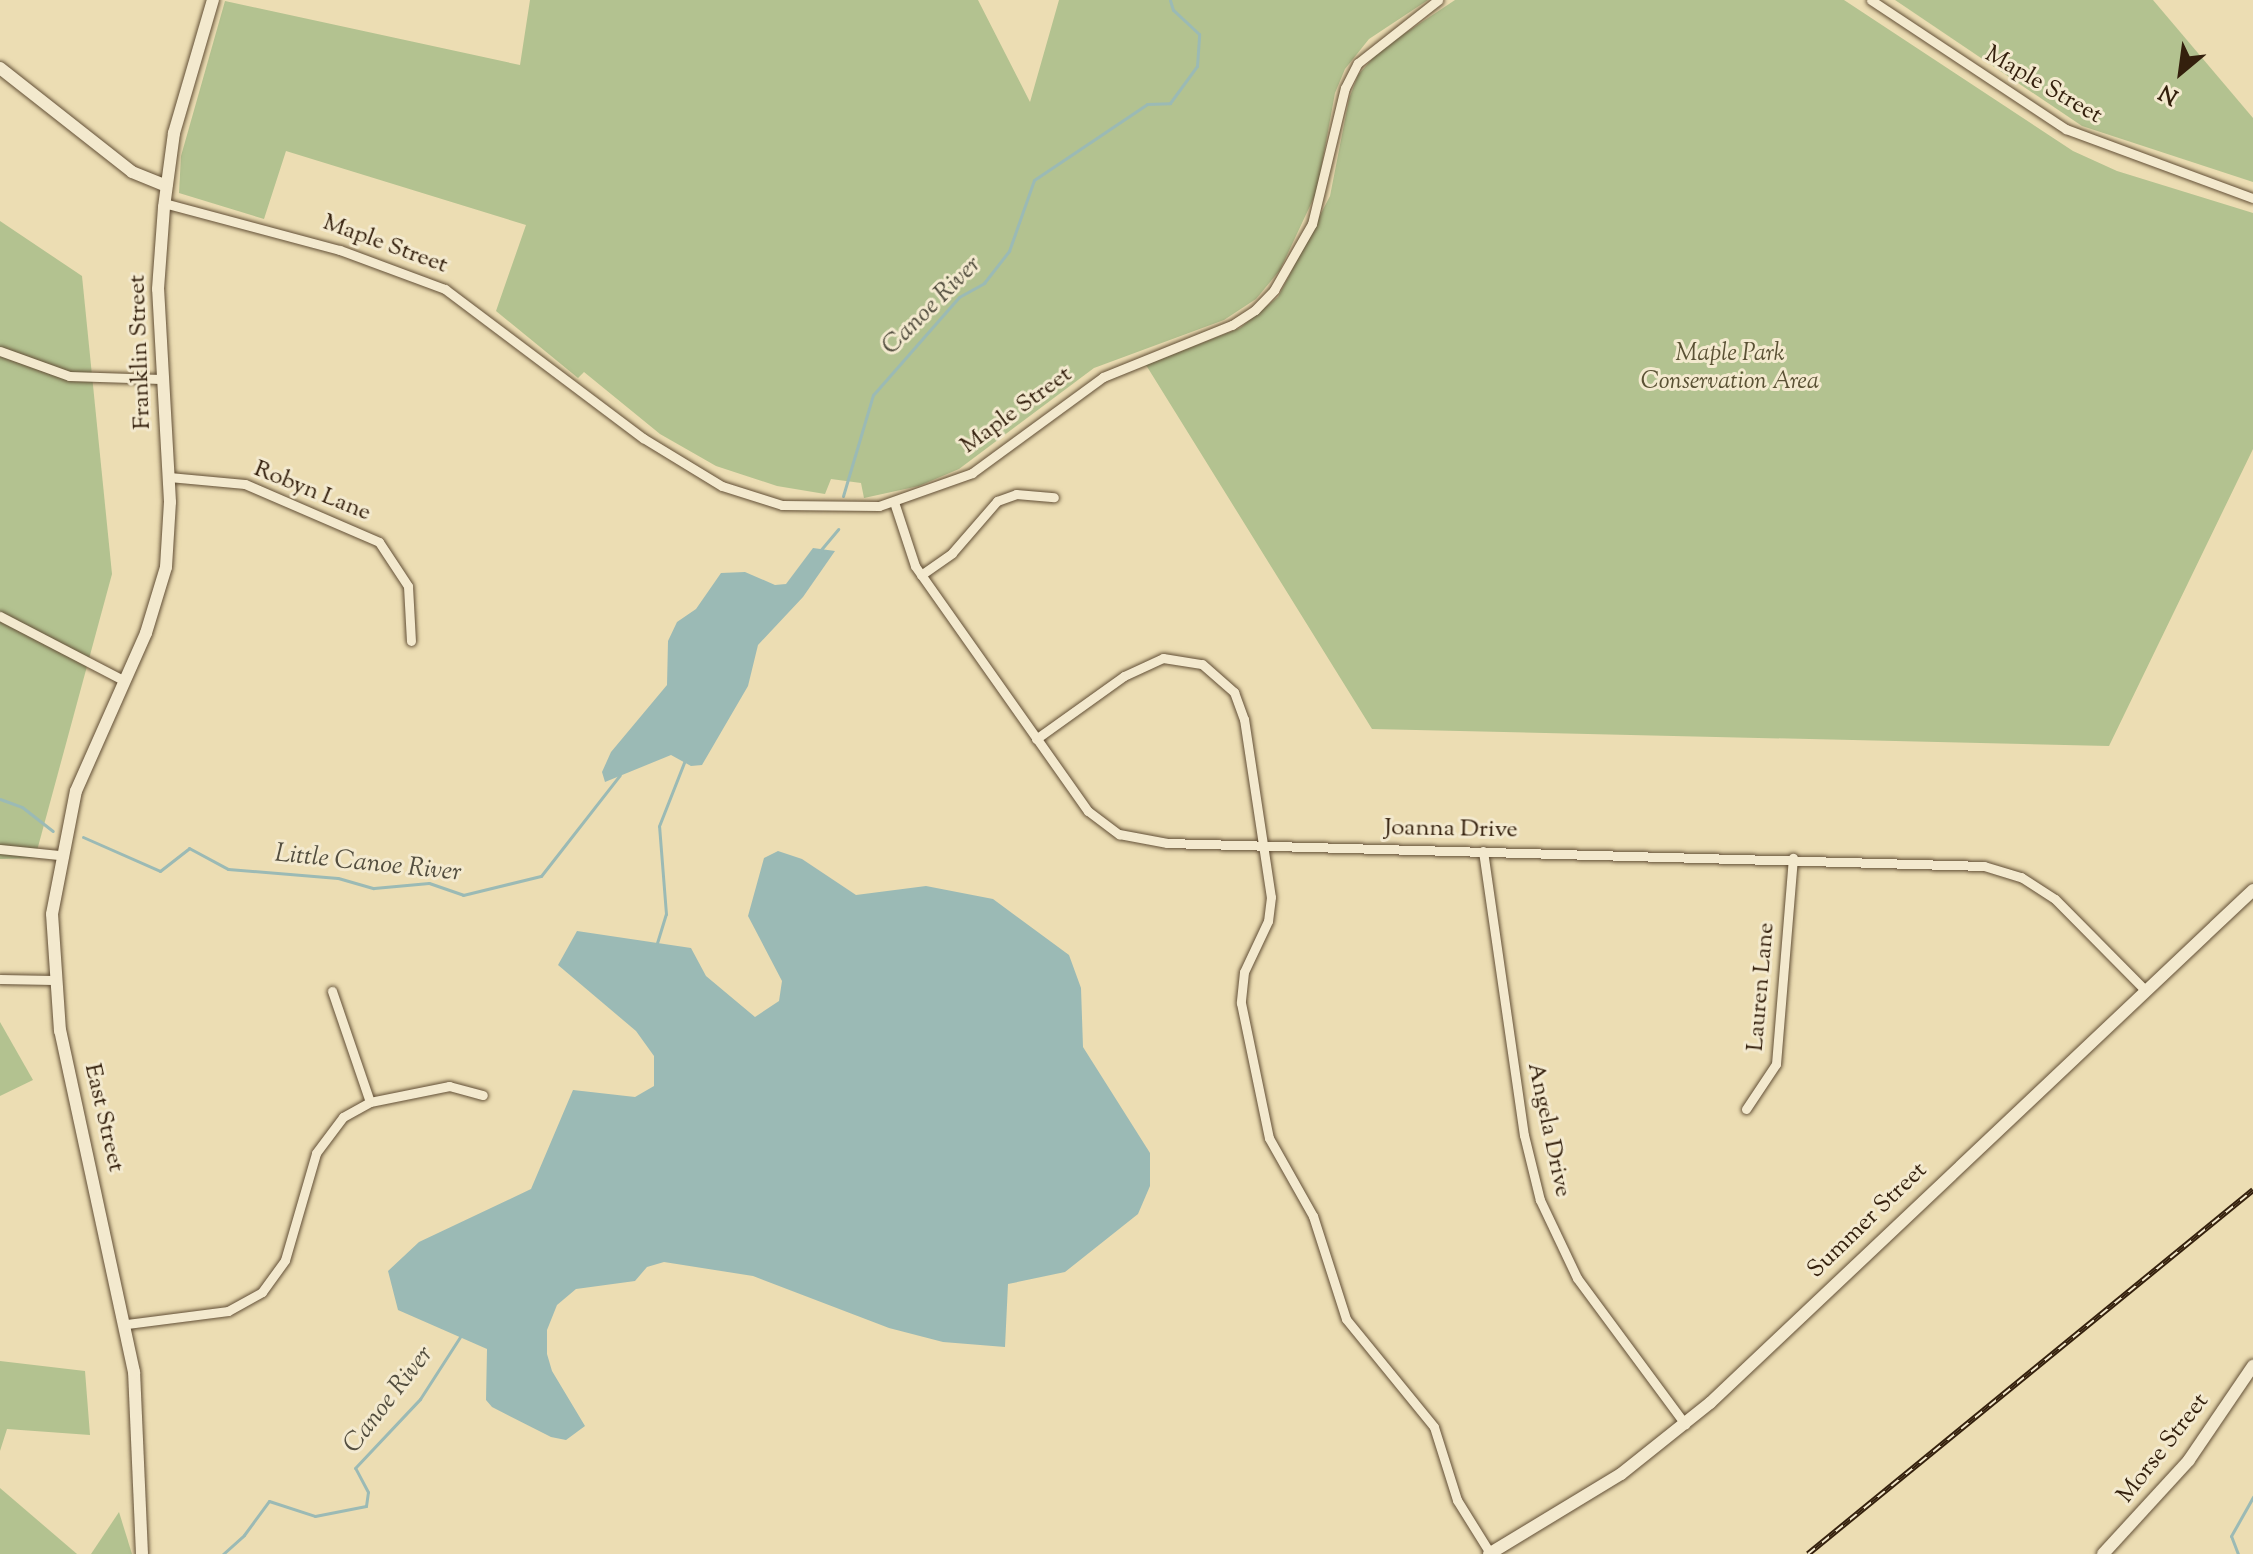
<!DOCTYPE html>
<html>
<head>
<meta charset="utf-8">
<style>
	body { margin:0 }
	#map { position:relative; width:2253px; height:1554px; overflow:hidden; background:#ecddb3; font-family:"Sorts Mill Goudy",serif }
	div>[style] { position:absolute }
	.green>* { inset:0; background:#b3c290 }
	.water>* { inset:0; background:#9bbab5 }
	.stream>* { height:3px; margin:-1.5px; padding:0 1.5px; transform-origin:1.5px; border-radius:1.5px; background:#9bbab5 }
	.roads { filter:drop-shadow(0 0 2px #624f36) drop-shadow(0 0 2px #624f36) }
	.street>* { height:9px; margin:-4.5px; padding:0 4.5px; transform-origin:4.5px; border-radius:4.5px; background:#f3e9ce }
	.secondary>* { height:12px; margin:-6px; padding:0 6px; transform-origin:6px; border-radius:6px; background:#f3e9ce }
	.rail>* { height:6px; margin-top:-3px; transform-origin:0; background:repeating-linear-gradient(90deg,#f3e9ce 0 9px,#34200d 0 18px); box-sizing:border-box; border-block:2px solid #34200d }
	span { translate:-50% -50%; white-space:nowrap; text-align:center; line-height:1.15; -webkit-text-stroke:6px #f3e9ce; paint-order:stroke }
	.street-label { font-size:24px; color:#34200d }
	.park-label { font-size:24px; color:#5a5134; font-style:italic }
	.water-label { font-size:26px; color:#534e3f; font-style:italic }
	.north { position:absolute; left:2141px; top:32px; width:80px; height:80px; -webkit-text-stroke:6px #f3e9ce; paint-order:stroke; rotate:209deg; font-size:22px; font-weight:700; line-height:32px; text-align:center; color:#34200d }
	.north::after { content:''; display:block; margin:auto; width:28px; height:36px; background:#34200d; clip-path:polygon(50% 0,100% 100%,50% 72%,0 100%) }
</style>
</head>
<body>
<div id="map">
	<div class="green">
		<div style="clip-path:polygon(530px 0,978px 0,1030px 102px,1059px 0,1428px 0,1369px 39px,1345px 69px,1335px 93px,1317px 191px,1280px 270px,1256px 299px,1224px 320px,1094px 368px,959px 469px,919px 486px,864px 498px,861px 483px,831px 479px,825px 494px,777px 486px,716px 466px,660px 434px,584px 372px,578px 378px,496px 311px,526px 225px,286px 151px,264px 219px,179px 193px,181px 156px,225px 1px,520px 65px)"></div>
		<div style="clip-path:polygon(1455px 0,1844px 0,2073px 151px,2117px 171px,2253px 213px,2253px 449px,2109px 746px,1372px 729px,1146px 365px,1240px 328px,1278px 297px,1330px 196px,1349px 99px,1358px 75px,1380px 50px)"></div>
		<div style="clip-path:polygon(1895px 0,2153px 0,2253px 118px,2253px 182px,2082px 126px)"></div>
		<div style="clip-path:polygon(0 221px,82px 276px,112px 574px,35px 858px,0 859px)"></div>
		<div style="clip-path:polygon(0 1022px,33px 1080px,0 1096px)"></div>
		<div style="clip-path:polygon(0 1361px,85px 1371px,90px 1435px,7px 1429px,0 1451px)"></div>
		<div style="clip-path:polygon(0 1488px,77px 1554px,0 1554px)"></div>
		<div style="clip-path:polygon(119px 1512px,132px 1554px,91px 1554px)"></div>
	</div>
	<div class="water">
		<div style="clip-path:polygon(813px 548px,835px 551px,803px 597px,758px 645px,748px 686px,702px 765px,691px 766px,671px 755px,605px 782px,602px 772px,611px 752px,667px 685px,668px 641px,677px 622px,696px 609px,721px 573px,745px 572px,775px 585px,786px 584px)"></div>
		<div style="clip-path:polygon(778px 851px,802px 859px,856px 895px,926px 886px,993px 899px,1069px 955px,1081px 988px,1083px 1047px,1150px 1153px,1150px 1186px,1138px 1214px,1065px 1272px,1008px 1284px,1005px 1347px,943px 1342px,889px 1328px,753px 1276px,664px 1262px,647px 1267px,635px 1281px,576px 1289px,557px 1305px,547px 1330px,547px 1354px,552px 1371px,585px 1426px,566px 1440px,551px 1437px,492px 1407px,486px 1400px,487px 1349px,398px 1310px,388px 1271px,419px 1242px,531px 1189px,573px 1090px,635px 1097px,654px 1086px,654px 1056px,636px 1031px,558px 965px,577px 931px,691px 948px,706px 976px,755px 1017px,779px 1001px,782px 981px,748px 916px,764px 858px)"></div>
	</div>
	<div class="stream">
		<div style="left:843px;top:496px;width:105px;rotate:-73.5deg"></div>
		<div style="left:873px;top:395px;width:130px;rotate:-48.7deg"></div>
		<div style="left:959px;top:297px;width:29px;rotate:-29deg"></div>
		<div style="left:984px;top:283px;width:41px;rotate:-52deg"></div>
		<div style="left:1009px;top:251px;width:75px;rotate:-70.6deg"></div>
		<div style="left:1034px;top:180px;width:136px;rotate:-33.9deg"></div>
		<div style="left:1147px;top:104px;width:23px;rotate:-2deg"></div>
		<div style="left:1170px;top:103px;width:46px;rotate:-53.9deg"></div>
		<div style="left:1197px;top:66px;width:32px;rotate:-86deg"></div>
		<div style="left:1199px;top:34px;width:35px;rotate:-137deg"></div>
		<div style="left:1173px;top:10px;width:10px;rotate:-107deg"></div>
		<div style="left:819px;top:552px;width:30px;rotate:-50deg"></div>
		<div style="left:0;top:799px;width:23px;rotate:20deg"></div>
		<div style="left:22px;top:807px;width:39px;rotate:38deg"></div>
		<div style="left:83px;top:837px;width:84px;rotate:23.8deg"></div>
		<div style="left:160px;top:871px;width:37px;rotate:-38deg"></div>
		<div style="left:189px;top:848px;width:44px;rotate:28.3deg"></div>
		<div style="left:228px;top:869px;width:110px;rotate:4.7deg"></div>
		<div style="left:338px;top:878px;width:37px;rotate:16deg"></div>
		<div style="left:374px;top:888px;width:55px;rotate:-5.2deg"></div>
		<div style="left:429px;top:883px;width:36px;rotate:19deg"></div>
		<div style="left:463px;top:895px;width:80px;rotate:-13.7deg"></div>
		<div style="left:541px;top:876px;width:128px;rotate:-52deg"></div>
		<div style="left:657px;top:943px;width:30px;rotate:-73deg"></div>
		<div style="left:666px;top:914px;width:88px;rotate:-94.5deg"></div>
		<div style="left:659px;top:826px;width:71px;rotate:-68.5deg"></div>
		<div style="left:223px;top:1554px;width:28px;rotate:-42deg"></div>
		<div style="left:244px;top:1535px;width:42px;rotate:-53.7deg"></div>
		<div style="left:269px;top:1501px;width:48px;rotate:18.1deg"></div>
		<div style="left:315px;top:1516px;width:52px;rotate:-11.1deg"></div>
		<div style="left:366px;top:1506px;width:14px;rotate:-82deg"></div>
		<div style="left:368px;top:1492px;width:27px;rotate:-118deg"></div>
		<div style="left:355px;top:1468px;width:95px;rotate:-46.7deg"></div>
		<div style="left:420px;top:1399px;width:74px;rotate:-57.2deg"></div>
		<div style="left:2238px;top:1554px;width:19px;rotate:-111deg"></div>
		<div style="left:2231px;top:1536px;width:45px;rotate:-60.6deg"></div>
	</div>
	<div class="roads">
		<div class="street">
			<div style="left:1871px;top:0;width:234px;rotate:33.5deg"></div>
			<div style="left:2066px;top:129px;width:199px;rotate:20.3deg"></div>
			<div style="left:164px;top:203px;width:182px;rotate:15deg"></div>
			<div style="left:340px;top:250px;width:112px;rotate:20.4deg"></div>
			<div style="left:445px;top:289px;width:248px;rotate:37deg"></div>
			<div style="left:643px;top:438px;width:92px;rotate:31.3deg"></div>
			<div style="left:722px;top:486px;width:63px;rotate:17.6deg"></div>
			<div style="left:782px;top:505px;width:97px;rotate:0.6deg"></div>
			<div style="left:879px;top:506px;width:99px;rotate:-19.5deg"></div>
			<div style="left:972px;top:473px;width:162px;rotate:-36.2deg"></div>
			<div style="left:1103px;top:377px;width:139px;rotate:-22deg"></div>
			<div style="left:1232px;top:325px;width:27px;rotate:-33deg"></div>
			<div style="left:1255px;top:310px;width:28px;rotate:-46deg"></div>
			<div style="left:1274px;top:290px;width:76px;rotate:-60.1deg"></div>
			<div style="left:1312px;top:224px;width:140px;rotate:-76.4deg"></div>
			<div style="left:1345px;top:88px;width:28px;rotate:-63deg"></div>
			<div style="left:1358px;top:63px;width:102px;rotate:-38.2deg"></div>
			<div style="left:0;top:351px;width:73px;rotate:19.9deg"></div>
			<div style="left:69px;top:376px;width:92px;rotate:1.9deg"></div>
			<div style="left:169px;top:477px;width:76px;rotate:5.3deg"></div>
			<div style="left:245px;top:484px;width:146px;rotate:23.4deg"></div>
			<div style="left:379px;top:542px;width:53px;rotate:56.6deg"></div>
			<div style="left:408px;top:586px;width:55px;rotate:86.9deg"></div>
			<div style="left:894px;top:502px;width:67px;rotate:71.8deg"></div>
			<div style="left:915px;top:566px;width:300px;rotate:54.8deg"></div>
			<div style="left:1088px;top:811px;width:39px;rotate:37deg"></div>
			<div style="left:1119px;top:834px;width:49px;rotate:10.6deg"></div>
			<div style="left:1167px;top:843px;width:817px;rotate:1.61deg"></div>
			<div style="left:1984px;top:866px;width:39px;rotate:17deg"></div>
			<div style="left:2021px;top:877px;width:40px;rotate:32.9deg"></div>
			<div style="left:2055px;top:899px;width:128px;rotate:45.3deg"></div>
			<div style="left:921px;top:575px;width:38px;rotate:-35deg"></div>
			<div style="left:952px;top:553px;width:69px;rotate:-49.1deg"></div>
			<div style="left:997px;top:501px;width:20px;rotate:-20deg"></div>
			<div style="left:1016px;top:494px;width:38px;rotate:5deg"></div>
			<div style="left:0;top:616px;width:139px;rotate:27.5deg"></div>
			<div style="left:1036px;top:739px;width:108px;rotate:-35.6deg"></div>
			<div style="left:1124px;top:676px;width:43px;rotate:-24.8deg"></div>
			<div style="left:1163px;top:658px;width:39px;rotate:9deg"></div>
			<div style="left:1202px;top:664px;width:43px;rotate:41.2deg"></div>
			<div style="left:1234px;top:692px;width:29px;rotate:70deg"></div>
			<div style="left:1244px;top:719px;width:180px;rotate:81.4deg"></div>
			<div style="left:1271px;top:897px;width:24px;rotate:97deg"></div>
			<div style="left:1268px;top:921px;width:56px;rotate:115.2deg"></div>
			<div style="left:1244px;top:972px;width:31px;rotate:96deg"></div>
			<div style="left:1241px;top:1003px;width:138px;rotate:78.3deg"></div>
			<div style="left:1269px;top:1138px;width:90px;rotate:60.6deg"></div>
			<div style="left:1313px;top:1216px;width:108px;rotate:72.2deg"></div>
			<div style="left:1346px;top:1319px;width:139px;rotate:50.8deg"></div>
			<div style="left:1434px;top:1427px;width:77px;rotate:72.5deg"></div>
			<div style="left:1457px;top:1500px;width:62px;rotate:58.1deg"></div>
			<div style="left:0;top:849px;width:59px;rotate:5.8deg"></div>
			<div style="left:1483px;top:851px;width:287px;rotate:81.8deg"></div>
			<div style="left:1524px;top:1135px;width:67px;rotate:76.2deg"></div>
			<div style="left:1540px;top:1200px;width:86px;rotate:64.6deg"></div>
			<div style="left:1577px;top:1278px;width:182px;rotate:53.5deg"></div>
			<div style="left:0;top:979px;width:53px;rotate:1.1deg"></div>
			<div style="left:332px;top:991px;width:117px;rotate:71.1deg"></div>
			<div style="left:1746px;top:1109px;width:54px;rotate:-56.3deg"></div>
			<div style="left:1776px;top:1064px;width:207px;rotate:-85.3deg"></div>
			<div style="left:127px;top:1324px;width:102px;rotate:-7.3deg"></div>
			<div style="left:228px;top:1311px;width:39px;rotate:-29deg"></div>
			<div style="left:262px;top:1292px;width:39px;rotate:-54deg"></div>
			<div style="left:285px;top:1260px;width:111px;rotate:-73.8deg"></div>
			<div style="left:316px;top:1153px;width:45px;rotate:-53.1deg"></div>
			<div style="left:343px;top:1117px;width:31px;rotate:-29deg"></div>
			<div style="left:370px;top:1102px;width:81px;rotate:-11.4deg"></div>
			<div style="left:449px;top:1086px;width:35px;rotate:15deg"></div>
		</div>
		<div class="secondary">
			<div style="left:0;top:68px;width:168px;rotate:38.2deg"></div>
			<div style="left:132px;top:172px;width:37px;rotate:22deg"></div>
			<div style="left:142px;top:1554px;width:182px;rotate:-92.5deg"></div>
			<div style="left:134px;top:1372px;width:349px;rotate:-102.2deg"></div>
			<div style="left:60px;top:1031px;width:117px;rotate:-93.9deg"></div>
			<div style="left:52px;top:914px;width:125px;rotate:-79deg"></div>
			<div style="left:76px;top:791px;width:173px;rotate:-66.1deg"></div>
			<div style="left:146px;top:633px;width:69px;rotate:-73.1deg"></div>
			<div style="left:166px;top:567px;width:65px;rotate:-86.5deg"></div>
			<div style="left:170px;top:502px;width:213px;rotate:-93.2deg"></div>
			<div style="left:158px;top:289px;width:82px;rotate:-85.8deg"></div>
			<div style="left:164px;top:207px;width:75px;rotate:-82.3deg"></div>
			<div style="left:174px;top:133px;width:139px;rotate:-73.7deg"></div>
			<div style="left:1489px;top:1554px;width:154px;rotate:-31.2deg"></div>
			<div style="left:1621px;top:1474px;width:114px;rotate:-38.6deg"></div>
			<div style="left:1710px;top:1403px;width:747px;rotate:-43.37deg"></div>
			<div style="left:2103px;top:1554px;width:127px;rotate:-47.5deg"></div>
			<div style="left:2189px;top:1460px;width:114px;rotate:-55.8deg"></div>
		</div>
	</div>
	<div class="rail">
		<div style="left:1808px;top:1554px;width:575px;rotate:-39.28deg"></div>
	</div>
	<div class="street-label">
		<span style="left:2043px;top:86px;rotate:30deg">Maple Street</span>
		<span style="left:385px;top:245px;rotate:20deg">Maple Street</span>
		<span style="left:141px;top:352px;rotate:-92deg">Franklin Street</span>
		<span style="left:1017px;top:411px;rotate:-36deg">Maple Street</span>
		<span style="left:312px;top:492px;rotate:22deg">Robyn Lane</span>
		<span style="left:1451px;top:830px;rotate:1deg">Joanna Drive</span>
		<span style="left:1762px;top:987px;rotate:-85deg">Lauren Lane</span>
		<span style="left:103px;top:1118px;rotate:77deg">East Street</span>
		<span style="left:1548px;top:1130px;rotate:78deg">Angela Drive</span>
		<span style="left:1868px;top:1221px;rotate:-44deg">Summer Street</span>
		<span style="left:2164px;top:1449px;rotate:-52deg">Morse Street</span>
	</div>
	<div class="park-label">
		<span style="left:1730px;top:369px">Maple Park<br>Conservation Area</span>
	</div>
	<div class="water-label">
		<span style="left:932px;top:306px;rotate:-45deg">Canoe River</span>
		<span style="left:368px;top:864px;rotate:6deg">Little Canoe River</span>
		<span style="left:389px;top:1400px;rotate:-52deg">Canoe River</span>
	</div>
	<div class="north">N</div>
</div>
</body>
</html>
